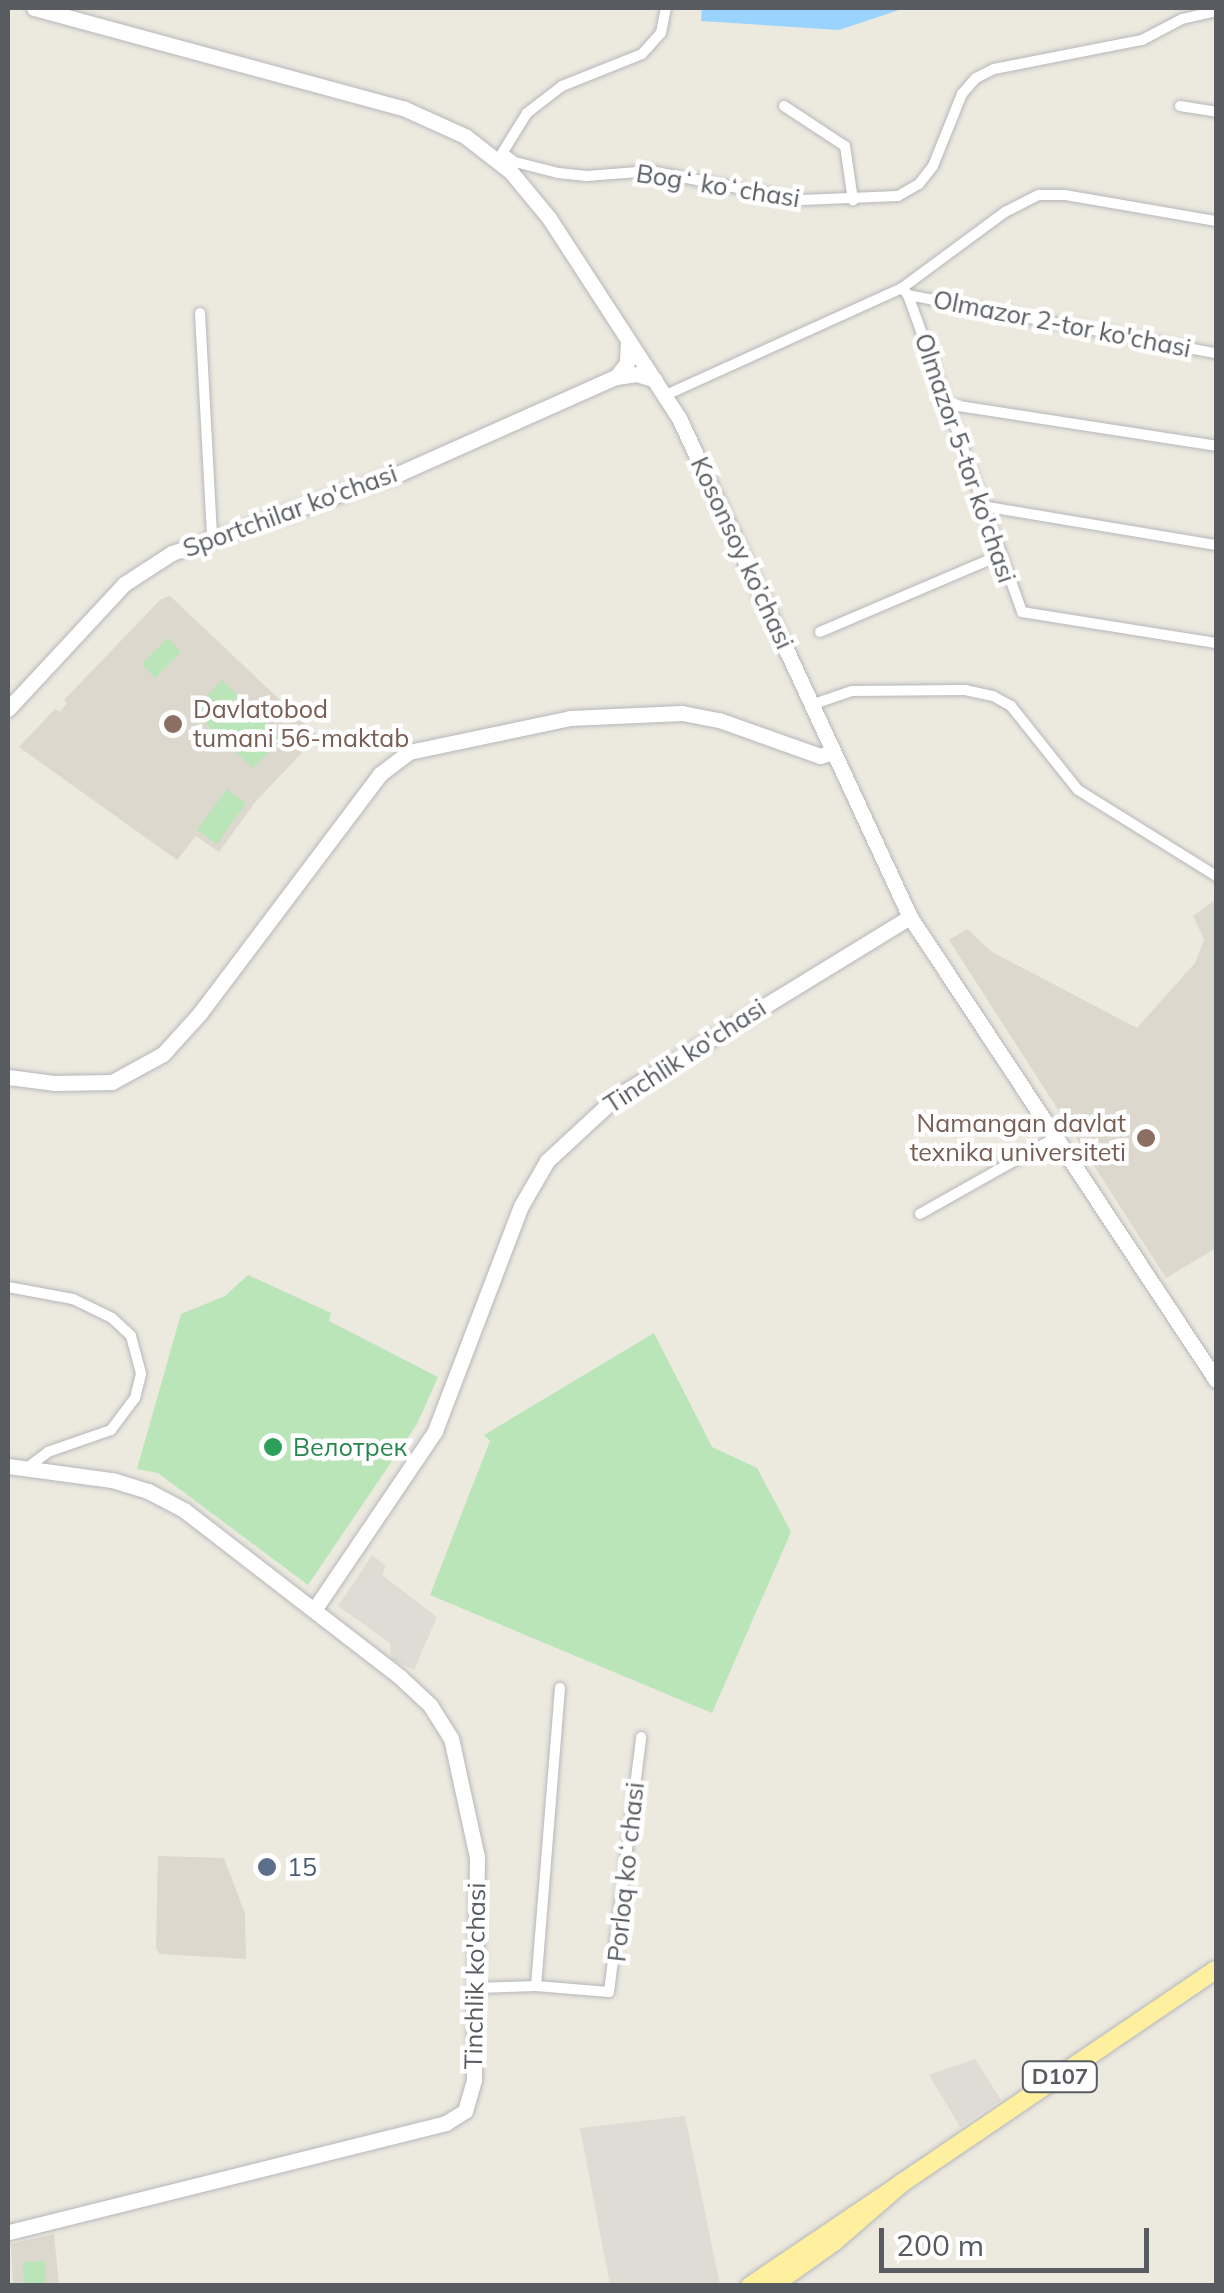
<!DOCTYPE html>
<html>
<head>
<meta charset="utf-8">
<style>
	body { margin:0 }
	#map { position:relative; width:1224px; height:2293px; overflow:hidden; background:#ece9de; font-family:Mulish,sans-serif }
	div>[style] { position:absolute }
	.industrial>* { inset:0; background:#dfdcd6 }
	.education>* { inset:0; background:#dcd8cd }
	.green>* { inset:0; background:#b9e5b9 }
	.water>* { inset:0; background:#9bd3ff }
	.roads { filter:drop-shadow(0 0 2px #b5b7bc) drop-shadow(0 0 2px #b5b7bc) }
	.street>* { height:10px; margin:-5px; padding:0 5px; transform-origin:5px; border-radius:5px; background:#fff }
	.secondary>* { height:15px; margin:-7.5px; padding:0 7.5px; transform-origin:7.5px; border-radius:7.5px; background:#fff }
	.primary>* { height:18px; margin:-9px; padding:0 9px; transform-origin:9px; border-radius:9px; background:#fff0a0 }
	.dots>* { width:28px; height:28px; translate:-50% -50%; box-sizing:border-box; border:5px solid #fff; border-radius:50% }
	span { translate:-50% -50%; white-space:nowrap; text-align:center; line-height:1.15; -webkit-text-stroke:9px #fff; paint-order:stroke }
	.shield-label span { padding:2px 8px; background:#fff; border:2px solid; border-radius:8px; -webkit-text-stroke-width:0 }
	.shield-label { font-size:22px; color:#585c60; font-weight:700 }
	.street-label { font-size:25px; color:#585c60 }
	.education-label { font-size:25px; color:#785e54 }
	.left { translate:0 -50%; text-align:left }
	.right { translate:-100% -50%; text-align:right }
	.leisure-label { font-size:25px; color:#27864d }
	.service-label { font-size:25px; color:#4e5e75 }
	.frame { position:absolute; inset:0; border:10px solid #585c60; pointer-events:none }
	.scale { position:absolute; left:879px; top:2228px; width:270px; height:45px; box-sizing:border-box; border:5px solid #585c60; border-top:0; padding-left:12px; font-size:30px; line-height:35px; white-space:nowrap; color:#585c60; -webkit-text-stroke:8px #fff; paint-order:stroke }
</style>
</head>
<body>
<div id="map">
	<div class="industrial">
		<div style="clip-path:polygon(372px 1555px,386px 1566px,382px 1575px,437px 1617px,414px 1670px,391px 1659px,390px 1643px,338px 1606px)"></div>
		<div style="clip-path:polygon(975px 2059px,1001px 2100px,960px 2127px,929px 2075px)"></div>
		<div style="clip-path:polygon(685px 2116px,720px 2285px,610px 2285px,580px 2128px)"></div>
	</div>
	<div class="education">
		<div style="clip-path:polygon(170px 596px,318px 736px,257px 800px,219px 852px,196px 836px,177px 860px,19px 747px,55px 709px,60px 712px,67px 703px,64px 700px,161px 599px)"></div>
		<div style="clip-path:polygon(1216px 899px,1216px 1248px,1166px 1278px,949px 940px,967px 929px,992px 952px,1137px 1028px,1195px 963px,1204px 939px,1193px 916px)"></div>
		<div style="clip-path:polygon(158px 1856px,224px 1858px,245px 1914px,246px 1959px,160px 1954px,156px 1949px)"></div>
		<div style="clip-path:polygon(54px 2234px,59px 2285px,13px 2285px,11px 2244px)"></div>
	</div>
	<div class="green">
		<div style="clip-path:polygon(168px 638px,181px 652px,155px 678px,142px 664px)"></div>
		<div style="clip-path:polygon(222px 680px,282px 738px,253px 768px,193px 711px)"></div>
		<div style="clip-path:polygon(227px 789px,246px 803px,217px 844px,197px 830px)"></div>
		<div style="clip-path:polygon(248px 1275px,331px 1313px,329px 1321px,438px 1377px,417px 1424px,308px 1585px,158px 1473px,137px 1469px,181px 1314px,225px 1296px)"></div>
		<div style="clip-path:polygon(654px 1333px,712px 1447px,757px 1468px,791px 1532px,712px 1713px,430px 1595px,490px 1441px,484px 1435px)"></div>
		<div style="clip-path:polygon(45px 2261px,46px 2285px,24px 2285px,23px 2262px)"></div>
	</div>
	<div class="water">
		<div style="clip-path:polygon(702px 8px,905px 8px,839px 30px,701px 21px)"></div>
	</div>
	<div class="roads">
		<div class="street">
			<div style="left:784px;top:106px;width:73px;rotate:33.3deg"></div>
			<div style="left:845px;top:146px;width:55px;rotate:81.6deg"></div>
			<div style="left:1180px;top:106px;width:36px;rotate:9deg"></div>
			<div style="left:504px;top:154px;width:14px;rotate:36deg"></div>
			<div style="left:515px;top:162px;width:44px;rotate:14.3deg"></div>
			<div style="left:558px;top:173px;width:29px;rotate:6deg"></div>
			<div style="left:587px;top:176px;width:63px;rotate:-4.5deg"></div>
			<div style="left:650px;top:171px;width:154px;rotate:10.9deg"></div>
			<div style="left:801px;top:200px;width:97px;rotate:-2.4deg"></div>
			<div style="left:898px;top:196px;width:24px;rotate:-30deg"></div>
			<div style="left:919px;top:184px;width:23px;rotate:-52deg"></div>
			<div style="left:933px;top:166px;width:78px;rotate:-68.1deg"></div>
			<div style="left:962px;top:94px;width:21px;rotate:-49deg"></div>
			<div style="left:976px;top:78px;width:20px;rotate:-27deg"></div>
			<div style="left:994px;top:69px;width:151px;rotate:-11.1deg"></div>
			<div style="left:1142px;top:40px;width:45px;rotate:-27.7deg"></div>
			<div style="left:1182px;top:19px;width:35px;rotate:-13deg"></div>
			<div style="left:501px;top:155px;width:49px;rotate:-58.2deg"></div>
			<div style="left:527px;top:113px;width:44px;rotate:-37.6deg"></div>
			<div style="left:562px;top:86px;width:86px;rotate:-21.8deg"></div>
			<div style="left:642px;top:54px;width:28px;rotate:-48deg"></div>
			<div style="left:661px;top:33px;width:25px;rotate:-79deg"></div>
			<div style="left:902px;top:288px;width:9px;rotate:49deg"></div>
			<div style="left:908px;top:295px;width:337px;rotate:70.2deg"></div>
			<div style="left:1022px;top:612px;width:196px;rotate:9.1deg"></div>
			<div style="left:908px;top:295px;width:313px;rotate:10.7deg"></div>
			<div style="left:200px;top:313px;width:223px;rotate:86.9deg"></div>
			<div style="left:666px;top:395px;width:259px;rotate:-24.4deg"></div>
			<div style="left:902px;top:288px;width:128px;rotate:-36.4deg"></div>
			<div style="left:1005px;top:212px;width:38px;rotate:-27deg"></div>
			<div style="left:1039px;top:195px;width:26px"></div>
			<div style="left:1065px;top:195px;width:153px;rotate:9.8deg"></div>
			<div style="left:946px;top:404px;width:273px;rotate:8.8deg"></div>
			<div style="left:982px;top:506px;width:237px;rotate:9.5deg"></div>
			<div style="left:820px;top:632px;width:194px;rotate:-23.1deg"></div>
			<div style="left:811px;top:705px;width:43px;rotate:-18.9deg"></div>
			<div style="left:852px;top:691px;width:113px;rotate:-0.5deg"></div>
			<div style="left:965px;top:690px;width:29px;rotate:12deg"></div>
			<div style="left:993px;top:696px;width:21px;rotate:29deg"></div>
			<div style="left:1011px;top:706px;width:107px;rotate:51.4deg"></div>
			<div style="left:1078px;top:790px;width:163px;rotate:31.9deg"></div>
			<div style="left:920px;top:1214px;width:155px;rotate:-29.4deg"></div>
			<div style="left:8px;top:1287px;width:66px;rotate:10.5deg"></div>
			<div style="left:73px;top:1299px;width:43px;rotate:26deg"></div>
			<div style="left:112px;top:1318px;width:26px;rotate:43deg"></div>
			<div style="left:131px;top:1336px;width:39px;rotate:75deg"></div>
			<div style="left:141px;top:1374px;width:25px;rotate:104deg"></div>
			<div style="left:135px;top:1398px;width:40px;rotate:127deg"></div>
			<div style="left:111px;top:1430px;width:67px;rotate:160.8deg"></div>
			<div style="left:48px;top:1452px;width:26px;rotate:143deg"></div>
			<div style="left:536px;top:1986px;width:299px;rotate:-85.4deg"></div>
			<div style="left:476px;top:1988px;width:60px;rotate:-1.9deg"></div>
			<div style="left:536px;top:1986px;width:73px;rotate:4.7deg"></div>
			<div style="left:609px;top:1992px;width:257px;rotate:-82.8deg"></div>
		</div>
		<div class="secondary">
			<div style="left:34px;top:8px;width:382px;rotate:15.2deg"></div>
			<div style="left:403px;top:108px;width:68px;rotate:24.3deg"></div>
			<div style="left:465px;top:136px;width:58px;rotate:38deg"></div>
			<div style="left:511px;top:172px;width:60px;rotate:50.4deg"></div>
			<div style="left:549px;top:218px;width:239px;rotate:57deg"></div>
			<div style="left:679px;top:418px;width:550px;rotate:65.16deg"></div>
			<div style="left:910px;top:917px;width:555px;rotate:56.54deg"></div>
			<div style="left:628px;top:341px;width:22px;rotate:93deg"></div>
			<div style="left:627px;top:363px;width:18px;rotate:128deg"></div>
			<div style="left:616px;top:377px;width:21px;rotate:-8deg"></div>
			<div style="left:637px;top:374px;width:19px;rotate:18deg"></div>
			<div style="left:8px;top:709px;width:171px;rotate:-47.1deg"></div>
			<div style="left:124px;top:584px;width:57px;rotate:-32.9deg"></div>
			<div style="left:172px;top:553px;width:242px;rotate:-19.3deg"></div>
			<div style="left:400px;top:473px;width:236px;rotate:-24deg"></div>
			<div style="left:8px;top:1077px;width:46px;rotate:7.4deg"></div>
			<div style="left:54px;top:1083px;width:58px;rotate:-1deg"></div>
			<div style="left:112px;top:1082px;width:58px;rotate:-28.8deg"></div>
			<div style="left:163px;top:1054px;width:55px;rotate:-47.9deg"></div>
			<div style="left:200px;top:1013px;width:299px;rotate:-53deg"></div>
			<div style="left:380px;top:774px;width:36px;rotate:-37deg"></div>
			<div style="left:409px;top:752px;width:165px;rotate:-11.9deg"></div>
			<div style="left:570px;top:718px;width:112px;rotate:-2.6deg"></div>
			<div style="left:682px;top:713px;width:38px;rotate:11deg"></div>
			<div style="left:719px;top:720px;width:107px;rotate:19.6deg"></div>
			<div style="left:820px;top:756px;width:13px;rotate:-18deg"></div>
			<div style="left:8px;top:1466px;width:105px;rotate:7.7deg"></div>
			<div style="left:112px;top:1480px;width:38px;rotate:17deg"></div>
			<div style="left:148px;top:1491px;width:41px;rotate:27.8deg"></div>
			<div style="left:184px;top:1510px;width:274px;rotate:37.7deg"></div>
			<div style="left:401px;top:1678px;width:40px;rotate:43deg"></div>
			<div style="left:430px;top:1705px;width:39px;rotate:58deg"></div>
			<div style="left:451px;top:1738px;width:122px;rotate:77.7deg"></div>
			<div style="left:477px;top:1857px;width:223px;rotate:90.8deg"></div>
			<div style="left:474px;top:2080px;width:32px;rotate:106deg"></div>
			<div style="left:465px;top:2111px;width:22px;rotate:148deg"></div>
			<div style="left:446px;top:2123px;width:451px;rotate:166deg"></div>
			<div style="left:314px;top:1610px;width:216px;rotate:-55.9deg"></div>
			<div style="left:435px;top:1431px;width:241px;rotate:-69.1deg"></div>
			<div style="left:521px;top:1206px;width:52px;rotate:-60deg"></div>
			<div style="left:547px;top:1161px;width:94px;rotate:-42.8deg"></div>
			<div style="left:616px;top:1097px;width:345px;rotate:-31.5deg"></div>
		</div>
		<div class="primary">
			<div style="left:902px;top:2183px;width:379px;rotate:-34.2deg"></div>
			<div style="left:750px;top:2286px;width:184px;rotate:-34.1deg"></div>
			<div style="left:902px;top:2183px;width:90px;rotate:139.1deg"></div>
			<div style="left:834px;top:2242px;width:76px;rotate:144.6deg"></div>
		</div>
	</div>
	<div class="dots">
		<div style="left:173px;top:724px;background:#8d6e63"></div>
		<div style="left:1146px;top:1138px;background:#8d6e63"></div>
		<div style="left:273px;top:1447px;background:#2e9e5b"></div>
		<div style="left:267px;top:1867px;background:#5c6f8a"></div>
	</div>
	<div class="shield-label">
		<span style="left:1060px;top:2077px">D107</span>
	</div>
	<div class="street-label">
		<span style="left:718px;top:186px;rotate:9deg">Bogʻ koʻchasi</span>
		<span style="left:1062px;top:324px;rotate:11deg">Olmazor 2-tor ko'chasi</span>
		<span style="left:965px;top:458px;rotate:71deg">Olmazor 5-tor ko'chasi</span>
		<span style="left:290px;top:511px;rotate:-20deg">Sportchilar ko'chasi</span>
		<span style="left:742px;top:553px;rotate:65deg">Kosonsoy ko’chasi</span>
		<span style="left:685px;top:1056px;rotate:-33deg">Tinchlik ko'chasi</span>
		<span style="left:626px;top:1872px;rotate:-84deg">Porloq koʻchasi</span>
		<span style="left:475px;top:1976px;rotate:-89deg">Tinchlik ko'chasi</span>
	</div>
	<div class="education-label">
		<span class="left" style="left:193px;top:724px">Davlatobod<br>tumani 56-maktab</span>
		<span class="right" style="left:1126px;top:1138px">Namangan davlat<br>texnika universiteti</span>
	</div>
	<div class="leisure-label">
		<span class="left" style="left:293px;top:1447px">Велотрек</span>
	</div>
	<div class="service-label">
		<span class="left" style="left:287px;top:1867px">15</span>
	</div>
	<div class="frame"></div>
	<div class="scale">200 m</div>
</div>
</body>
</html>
